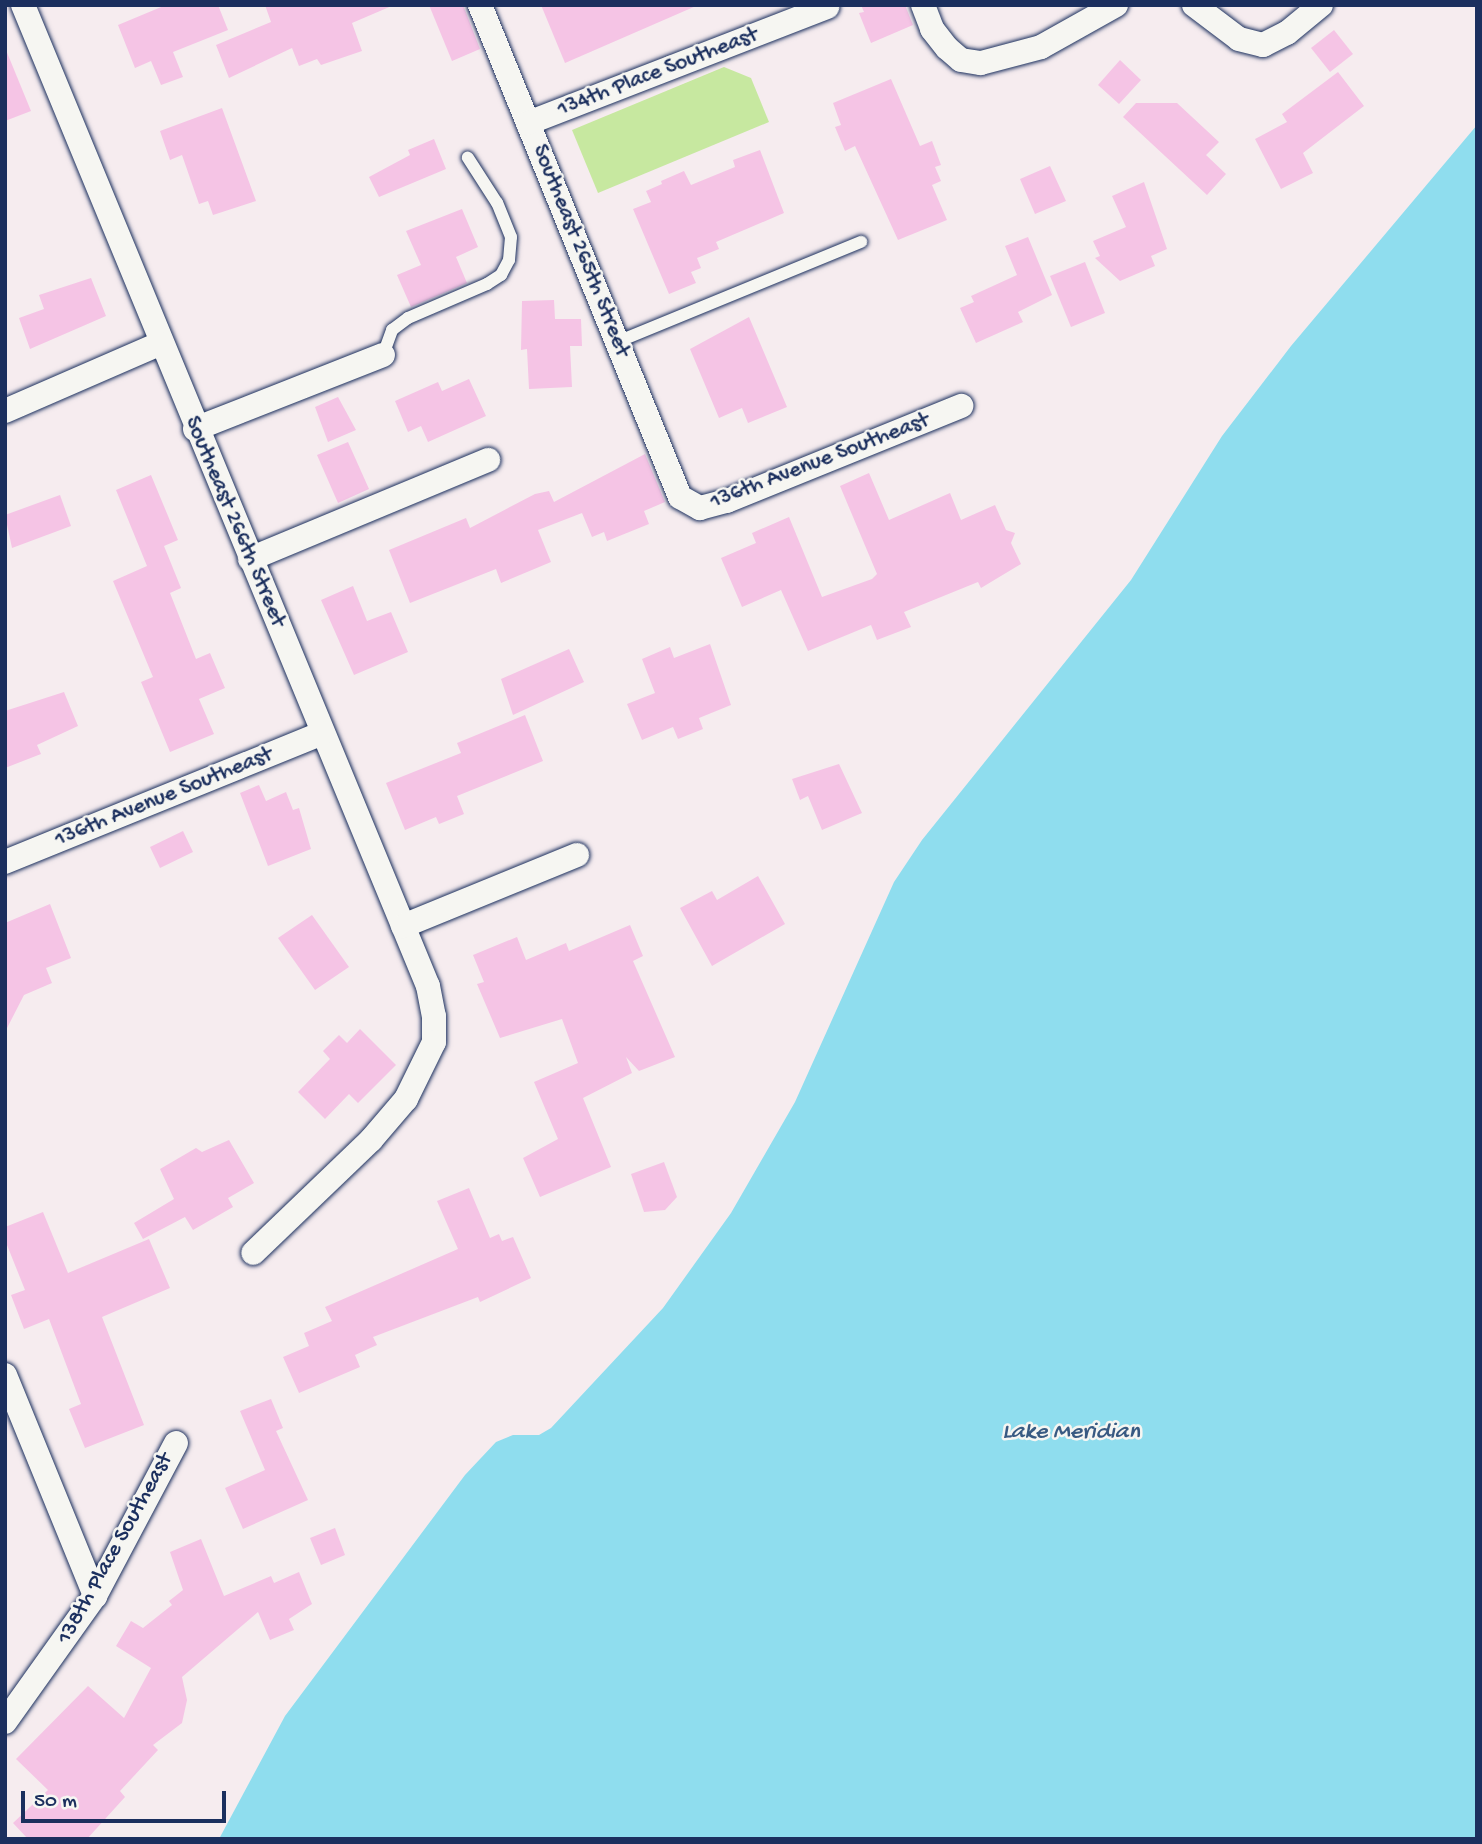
<!DOCTYPE html>
<html>
<head>
<meta charset="utf-8">
<style>
	body { margin:0 }
	#map { position:relative; width:1482px; height:1844px; overflow:hidden; background:#f6ecef; font-family:"Gochi Hand",sans-serif }
	div>[style] { position:absolute }
	.green>* { inset:0; background:#c7e8a0 }
	.water>* { inset:0; background:#8fddee }
	.building>* { inset:0; background:#f5c4e5 }
	.roads { filter:drop-shadow(0 0 2px #1b2f5e) drop-shadow(0 0 2px #1b2f5e) }
	.lane>* { height:12px; margin:-6px; padding:0 6px; transform-origin:6px; border-radius:6px; background:#f6f6f2 }
	.street>* { height:24px; margin:-12px; padding:0 12px; transform-origin:12px; border-radius:12px; background:#f6f6f2 }
	span { translate:-50% -50%; white-space:nowrap; text-align:center; line-height:1.15; -webkit-text-stroke:5px #f6f6f2; paint-order:stroke }
	.street-label { font-size:23px; color:#1b2f5e }
	.water-label { font-size:24px; color:#385a82; font-style:italic }
	.frame { position:absolute; inset:0; border:7px solid #1b2f5e; pointer-events:none }
	.scale { position:absolute; left:21px; top:1791px; width:205px; height:32px; box-sizing:border-box; border:4px solid #1b2f5e; border-top:0; padding-left:9px; font-size:21px; line-height:24px; white-space:nowrap; color:#1b2f5e; -webkit-text-stroke:5px #f6f6f2; paint-order:stroke }
</style>
</head>
<body>
<div id="map">
	<div class="green">
		<div style="clip-path:polygon(724px 67px,751px 78px,769px 122px,598px 193px,572px 130px)"></div>
	</div>
	<div class="water">
		<div style="clip-path:polygon(1477px 125px,1477px 1839px,219px 1839px,285px 1716px,465px 1475px,496px 1442px,513px 1435px,539px 1435px,551px 1428px,663px 1308px,731px 1213px,795px 1102px,894px 882px,922px 840px,1131px 580px,1222px 436px,1291px 346px)"></div>
	</div>
	<div class="building">
		<div style="clip-path:polygon(166px 5px,218px 5px,228px 30px,173px 52px,183px 77px,161px 85px,151px 61px,135px 68px,118px 25px)"></div>
		<div style="clip-path:polygon(265px 5px,394px 5px,352px 23px,362px 51px,321px 65px,317px 59px,299px 66px,292px 48px,229px 78px,216px 45px,271px 22px)"></div>
		<div style="clip-path:polygon(429px 5px,463px 5px,480px 49px,452px 61px)"></div>
		<div style="clip-path:polygon(541px 5px,696px 5px,696px 6px,565px 63px)"></div>
		<div style="clip-path:polygon(861px 5px,905px 5px,913px 25px,871px 43px,859px 13px,864px 12px)"></div>
		<div style="clip-path:polygon(1334px 30px,1353px 54px,1330px 72px,1311px 48px)"></div>
		<div style="clip-path:polygon(6px 50px,31px 111px,5px 121px,5px 51px)"></div>
		<div style="clip-path:polygon(1120px 60px,1141px 80px,1119px 104px,1098px 85px)"></div>
		<div style="clip-path:polygon(1338px 72px,1364px 106px,1303px 153px,1313px 173px,1281px 189px,1255px 139px,1287px 122px,1282px 114px)"></div>
		<div style="clip-path:polygon(891px 79px,920px 146px,932px 141px,941px 165px,935px 167px,941px 181px,932px 185px,947px 220px,898px 240px,855px 146px,845px 151px,835px 127px,841px 125px,833px 103px)"></div>
		<div style="clip-path:polygon(1136px 103px,1177px 103px,1219px 142px,1206px 155px,1226px 174px,1207px 195px,1123px 117px)"></div>
		<div style="clip-path:polygon(222px 108px,256px 201px,213px 215px,208px 201px,199px 204px,182px 155px,170px 160px,160px 131px)"></div>
		<div style="clip-path:polygon(434px 139px,446px 169px,379px 197px,369px 177px,410px 155px,408px 150px)"></div>
		<div style="clip-path:polygon(760px 150px,784px 213px,716px 242px,719px 249px,697px 258px,701px 268px,691px 272px,696px 283px,669px 294px,633px 209px,651px 202px,646px 191px,662px 184px,661px 181px,684px 171px,691px 185px,735px 167px,733px 160px)"></div>
		<div style="clip-path:polygon(1050px 166px,1066px 201px,1035px 214px,1020px 179px)"></div>
		<div style="clip-path:polygon(1144px 182px,1167px 249px,1151px 256px,1155px 266px,1120px 281px,1095px 258px,1100px 256px,1093px 241px,1126px 227px,1112px 196px)"></div>
		<div style="clip-path:polygon(462px 209px,478px 247px,456px 257px,467px 283px,411px 307px,397px 275px,421px 265px,406px 231px)"></div>
		<div style="clip-path:polygon(1028px 237px,1052px 295px,1018px 312px,1023px 322px,976px 343px,960px 308px,974px 302px,971px 296px,1017px 275px,1005px 246px)"></div>
		<div style="clip-path:polygon(1085px 262px,1105px 313px,1071px 327px,1050px 276px)"></div>
		<div style="clip-path:polygon(91px 278px,106px 316px,30px 349px,19px 318px,44px 309px,39px 295px)"></div>
		<div style="clip-path:polygon(554px 300px,555px 319px,581px 319px,582px 346px,570px 346px,572px 387px,529px 389px,527px 349px,521px 350px,522px 301px)"></div>
		<div style="clip-path:polygon(749px 317px,787px 407px,748px 423px,742px 408px,719px 418px,690px 349px)"></div>
		<div style="clip-path:polygon(469px 379px,486px 416px,428px 442px,421px 426px,408px 432px,395px 401px,438px 382px,442px 391px)"></div>
		<div style="clip-path:polygon(338px 397px,356px 430px,328px 442px,315px 407px)"></div>
		<div style="clip-path:polygon(348px 442px,369px 489px,338px 503px,317px 455px)"></div>
		<div style="clip-path:polygon(645px 454px,665px 502px,644px 511px,649px 524px,607px 541px,604px 532px,592px 537px,582px 513px,538px 530px,551px 562px,501px 583px,496px 569px,410px 603px,389px 550px,466px 518px,470px 528px,535px 494px,549px 491px,554px 502px)"></div>
		<div style="clip-path:polygon(869px 473px,889px 520px,950px 493px,961px 520px,995px 505px,1006px 530px,1015px 533px,1011px 543px,1021px 564px,981px 588px,978px 582px,904px 612px,911px 627px,877px 640px,871px 625px,808px 651px,781px 590px,742px 607px,721px 558px,756px 543px,752px 533px,789px 517px,822px 597px,872px 579px,877px 574px,840px 486px)"></div>
		<div style="clip-path:polygon(151px 475px,178px 540px,164px 546px,181px 588px,170px 593px,196px 659px,210px 653px,225px 688px,199px 699px,214px 734px,170px 752px,141px 682px,153px 677px,113px 581px,147px 566px,116px 490px)"></div>
		<div style="clip-path:polygon(60px 495px,71px 526px,12px 548px,5px 515px)"></div>
		<div style="clip-path:polygon(353px 586px,367px 621px,391px 612px,408px 652px,354px 675px,321px 600px)"></div>
		<div style="clip-path:polygon(710px 644px,731px 705px,699px 718px,703px 729px,678px 739px,673px 727px,642px 740px,627px 704px,655px 693px,642px 659px,670px 647px,674px 658px)"></div>
		<div style="clip-path:polygon(569px 649px,584px 682px,513px 715px,501px 679px)"></div>
		<div style="clip-path:polygon(64px 692px,78px 726px,37px 745px,41px 754px,5px 768px,5px 711px)"></div>
		<div style="clip-path:polygon(525px 715px,543px 761px,457px 796px,464px 814px,439px 824px,436px 817px,405px 830px,386px 783px,461px 753px,457px 743px)"></div>
		<div style="clip-path:polygon(839px 764px,862px 813px,822px 830px,808px 796px,800px 800px,792px 779px)"></div>
		<div style="clip-path:polygon(259px 785px,266px 801px,286px 792px,293px 810px,299px 808px,311px 849px,268px 866px,240px 793px)"></div>
		<div style="clip-path:polygon(183px 831px,193px 852px,160px 868px,150px 847px)"></div>
		<div style="clip-path:polygon(758px 876px,785px 924px,712px 966px,680px 908px,712px 891px,717px 900px)"></div>
		<div style="clip-path:polygon(50px 904px,71px 958px,46px 968px,52px 983px,24px 995px,5px 1032px,5px 923px)"></div>
		<div style="clip-path:polygon(312px 915px,349px 967px,315px 990px,278px 938px)"></div>
		<div style="clip-path:polygon(630px 925px,643px 956px,633px 961px,675px 1057px,639px 1071px,626px 1057px,632px 1073px,583px 1098px,611px 1167px,540px 1197px,523px 1158px,558px 1139px,534px 1082px,578px 1063px,562px 1019px,500px 1038px,477px 984px,484px 982px,473px 955px,517px 937px,526px 960px,566px 943px,569px 951px)"></div>
		<div style="clip-path:polygon(360px 1029px,396px 1065px,358px 1103px,349px 1094px,325px 1119px,298px 1092px,330px 1059px,323px 1051px,339px 1035px,347px 1043px)"></div>
		<div style="clip-path:polygon(229px 1140px,254px 1183px,228px 1198px,233px 1207px,193px 1230px,185px 1217px,143px 1239px,134px 1223px,174px 1199px,160px 1169px,196px 1148px,202px 1152px)"></div>
		<div style="clip-path:polygon(664px 1162px,677px 1197px,665px 1210px,644px 1212px,631px 1174px)"></div>
		<div style="clip-path:polygon(469px 1188px,490px 1238px,499px 1234px,502px 1241px,513px 1237px,531px 1278px,480px 1302px,478px 1297px,373px 1337px,377px 1345px,355px 1355px,360px 1367px,299px 1393px,283px 1357px,309px 1346px,304px 1333px,332px 1321px,325px 1307px,458px 1249px,437px 1201px)"></div>
		<div style="clip-path:polygon(43px 1212px,68px 1273px,149px 1239px,170px 1288px,102px 1317px,144px 1425px,85px 1448px,69px 1409px,81px 1404px,49px 1319px,24px 1329px,11px 1295px,25px 1290px,5px 1240px,5px 1227px)"></div>
		<div style="clip-path:polygon(271px 1399px,283px 1428px,276px 1431px,308px 1500px,243px 1529px,225px 1488px,265px 1470px,240px 1411px)"></div>
		<div style="clip-path:polygon(335px 1528px,345px 1555px,321px 1565px,310px 1538px)"></div>
		<div style="clip-path:polygon(201px 1539px,224px 1596px,271px 1576px,274px 1583px,299px 1572px,312px 1604px,289px 1619px,294px 1630px,270px 1640px,258px 1612px,182px 1677px,187px 1700px,182px 1723px,153px 1745px,158px 1750px,120px 1791px,125px 1797px,87px 1839px,28px 1839px,13px 1823px,48px 1790px,16px 1759px,88px 1686px,124px 1718px,151px 1668px,116px 1646px,131px 1621px,143px 1628px,172px 1605px,169px 1601px,183px 1590px,170px 1552px)"></div>
	</div>
	<div class="roads">
		<div class="lane">
			<div style="left:617px;top:342px;width:264px;rotate:-22.3deg"></div>
			<div style="left:383px;top:355px;width:27px;rotate:-70deg"></div>
			<div style="left:392px;top:330px;width:20px;rotate:-37deg"></div>
			<div style="left:408px;top:318px;width:86px;rotate:-23.3deg"></div>
			<div style="left:487px;top:284px;width:17px;rotate:-33deg"></div>
			<div style="left:501px;top:275px;width:17px;rotate:-62deg"></div>
			<div style="left:509px;top:260px;width:23px;rotate:-85deg"></div>
			<div style="left:511px;top:237px;width:37px;rotate:-112deg"></div>
			<div style="left:497px;top:203px;width:54px;rotate:-122.8deg"></div>
		</div>
		<div class="street">
			<div style="left:23px;top:5px;width:1061px;rotate:67.57deg"></div>
			<div style="left:428px;top:986px;width:31px;rotate:79deg"></div>
			<div style="left:434px;top:1016px;width:26px;rotate:90deg"></div>
			<div style="left:434px;top:1042px;width:64px;rotate:116.2deg"></div>
			<div style="left:406px;top:1099px;width:54px;rotate:130.5deg"></div>
			<div style="left:371px;top:1140px;width:163px;rotate:136.2deg"></div>
			<div style="left:480px;top:5px;width:531px;rotate:67.88deg"></div>
			<div style="left:680px;top:497px;width:23px;rotate:29deg"></div>
			<div style="left:700px;top:508px;width:28px;rotate:-15deg"></div>
			<div style="left:727px;top:501px;width:253px;rotate:-22.1deg"></div>
			<div style="left:923px;top:5px;width:26px;rotate:69deg"></div>
			<div style="left:932px;top:29px;width:24px;rotate:52deg"></div>
			<div style="left:947px;top:48px;width:18px;rotate:41deg"></div>
			<div style="left:961px;top:60px;width:20px;rotate:9deg"></div>
			<div style="left:981px;top:63px;width:62px;rotate:-14.9deg"></div>
			<div style="left:1041px;top:47px;width:86px;rotate:-29.2deg"></div>
			<div style="left:1194px;top:5px;width:56px;rotate:37.1deg"></div>
			<div style="left:1239px;top:39px;width:25px;rotate:14deg"></div>
			<div style="left:1263px;top:45px;width:27px;rotate:-27deg"></div>
			<div style="left:1287px;top:33px;width:44px;rotate:-39.5deg"></div>
			<div style="left:528px;top:123px;width:321px;rotate:-21.2deg"></div>
			<div style="left:5px;top:411px;width:168px;rotate:-23.5deg"></div>
			<div style="left:195px;top:429px;width:202px;rotate:-21.5deg"></div>
			<div style="left:250px;top:559px;width:258px;rotate:-22.6deg"></div>
			<div style="left:5px;top:862px;width:343px;rotate:-22.1deg"></div>
			<div style="left:403px;top:926px;width:188px;rotate:-22.2deg"></div>
			<div style="left:5px;top:1375px;width:239px;rotate:67.8deg"></div>
			<div style="left:5px;top:1722px;width:155px;rotate:-54.5deg"></div>
			<div style="left:95px;top:1596px;width:173px;rotate:-62.1deg"></div>
		</div>
	</div>
	<div class="street-label">
		<span style="left:658px;top:73px;rotate:-21deg">134th Place Southeast</span>
		<span style="left:580px;top:251px;rotate:68deg">Southeast 265th Street</span>
		<span style="left:820px;top:462px;rotate:-21deg">136th Avenue Southeast</span>
		<span style="left:234px;top:522px;rotate:67deg">Southeast 266th Street</span>
		<span style="left:164px;top:798px;rotate:-22deg">136th Avenue Southeast</span>
		<span style="left:116px;top:1549px;rotate:-61deg">138th Place Southeast</span>
	</div>
	<div class="water-label">
		<span style="left:1071px;top:1433px">Lake Meridian</span>
	</div>
	<div class="frame"></div>
	<div class="scale">50 m</div>
</div>
</body>
</html>
